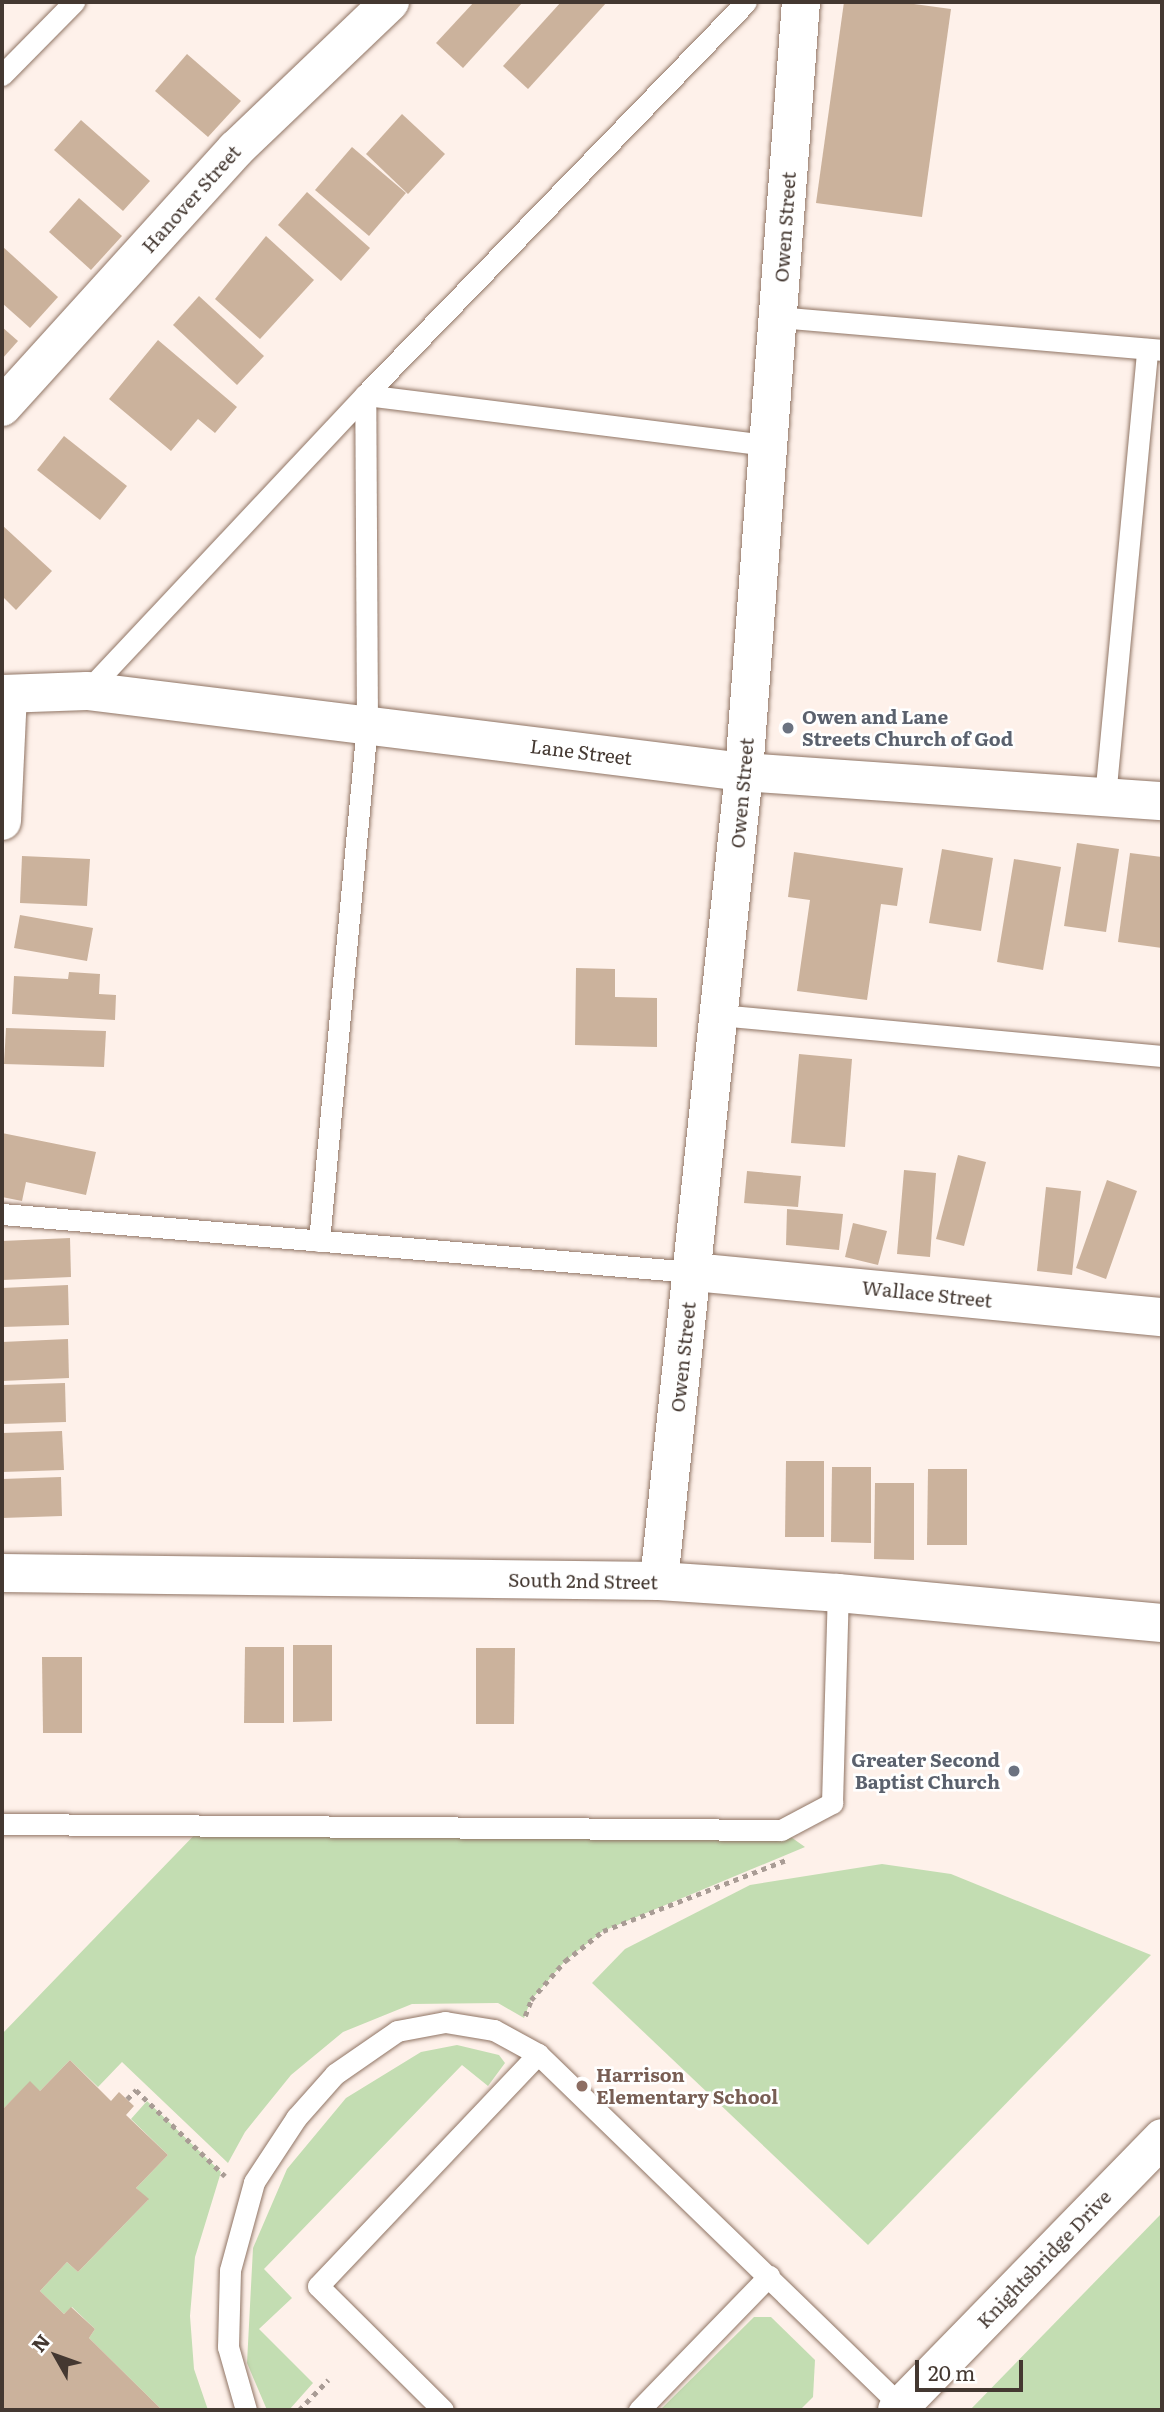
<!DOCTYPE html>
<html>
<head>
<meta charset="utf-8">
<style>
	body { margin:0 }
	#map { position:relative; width:1164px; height:2412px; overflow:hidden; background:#fef1ea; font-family:Literata,serif }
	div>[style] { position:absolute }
	.green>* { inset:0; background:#c3ddb2 }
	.building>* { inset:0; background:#cbb29c }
	.path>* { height:4.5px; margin-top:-2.25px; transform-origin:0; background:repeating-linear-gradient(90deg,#a99c95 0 5px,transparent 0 10px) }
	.roads { filter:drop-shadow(0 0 2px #907565) drop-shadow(0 0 2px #907565) }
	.lane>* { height:21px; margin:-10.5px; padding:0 10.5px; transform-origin:10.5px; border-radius:10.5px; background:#fff }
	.street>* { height:38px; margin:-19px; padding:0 19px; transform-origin:19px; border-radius:19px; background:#fff }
	.secondary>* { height:38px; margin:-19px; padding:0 19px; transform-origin:19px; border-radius:19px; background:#fff }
	.dots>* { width:19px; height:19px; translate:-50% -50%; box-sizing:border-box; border:4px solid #fff; border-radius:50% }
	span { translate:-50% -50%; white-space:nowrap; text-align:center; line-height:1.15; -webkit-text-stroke:5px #fff; paint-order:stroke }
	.street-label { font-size:19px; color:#443831 }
	.worship-label { font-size:19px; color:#5b616d; font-weight:700 }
	.left { translate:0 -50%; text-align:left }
	.right { translate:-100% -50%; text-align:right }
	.education-label { font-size:19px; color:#785e54; font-weight:700 }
	.frame { position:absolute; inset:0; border:4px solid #443831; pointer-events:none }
	.north { position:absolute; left:21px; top:2321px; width:70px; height:70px; -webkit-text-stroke:5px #fff; paint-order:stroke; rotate:310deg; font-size:19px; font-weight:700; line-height:28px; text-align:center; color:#443831 }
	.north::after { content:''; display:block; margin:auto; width:24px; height:32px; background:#443831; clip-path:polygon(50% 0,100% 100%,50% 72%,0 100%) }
	.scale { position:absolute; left:915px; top:2360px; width:108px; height:32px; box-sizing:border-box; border:4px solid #443831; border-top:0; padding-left:9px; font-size:21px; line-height:24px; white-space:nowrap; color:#443831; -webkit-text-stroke:5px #fff; paint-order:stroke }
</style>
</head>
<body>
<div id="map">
	<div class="green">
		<div style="clip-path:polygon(204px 1825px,781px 1830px,805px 1847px,603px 1931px,565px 1961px,531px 2000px,524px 2018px,498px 2003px,412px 2004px,343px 2032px,291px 2075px,245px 2132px,228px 2163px,122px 2062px,98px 2087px,70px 2060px,40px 2091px,28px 2084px,2px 2110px,2px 2034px)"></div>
		<div style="clip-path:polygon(882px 1864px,951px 1874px,1151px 1955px,868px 2245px,592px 1983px,625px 1949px,750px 1885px)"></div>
		<div style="clip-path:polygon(457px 2045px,499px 2055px,505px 2063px,488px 2086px,462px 2065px,264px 2269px,292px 2298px,259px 2329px,313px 2383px,289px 2410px,267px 2410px,247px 2363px,253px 2248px,287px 2169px,346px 2098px,421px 2052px)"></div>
		<div style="clip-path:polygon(147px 2101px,221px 2172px,195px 2257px,190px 2316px,194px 2369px,208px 2410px,162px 2410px,89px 2338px,95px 2329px,72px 2307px,64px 2314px,40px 2291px,67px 2262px,78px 2272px,148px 2200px,136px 2188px,168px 2155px,131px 2119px)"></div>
		<div style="clip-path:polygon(1162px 2213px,1162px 2410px,970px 2410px)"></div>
		<div style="clip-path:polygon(754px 2317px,771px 2317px,815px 2360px,813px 2397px,800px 2410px,660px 2410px)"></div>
	</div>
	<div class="building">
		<div style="clip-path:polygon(474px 2px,523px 2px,463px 68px,436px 43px)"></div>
		<div style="clip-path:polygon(561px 2px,607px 2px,528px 89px,503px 66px)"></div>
		<div style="clip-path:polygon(844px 2px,899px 2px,951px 9px,922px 217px,816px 203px)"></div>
		<div style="clip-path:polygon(187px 54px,241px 101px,208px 137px,155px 91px)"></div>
		<div style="clip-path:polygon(402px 114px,445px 154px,408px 194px,366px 154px)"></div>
		<div style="clip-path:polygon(81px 120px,150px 181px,123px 211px,54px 150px)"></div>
		<div style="clip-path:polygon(352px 147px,406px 193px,369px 236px,315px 190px)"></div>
		<div style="clip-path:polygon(307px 192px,370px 248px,341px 281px,278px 225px)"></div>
		<div style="clip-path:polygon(79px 198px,122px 236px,91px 270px,49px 232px)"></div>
		<div style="clip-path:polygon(266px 236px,314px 280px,260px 339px,215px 299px)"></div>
		<div style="clip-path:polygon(2px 246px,58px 297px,30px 328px,2px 303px)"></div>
		<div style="clip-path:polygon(199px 296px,264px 356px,237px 385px,173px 325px)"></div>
		<div style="clip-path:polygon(2px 327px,18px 341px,2px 359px)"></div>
		<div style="clip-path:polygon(158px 340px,237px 407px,215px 433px,198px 419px,171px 451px,109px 399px)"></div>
		<div style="clip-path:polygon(64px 436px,127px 486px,100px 520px,37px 470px)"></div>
		<div style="clip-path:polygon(2px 525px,52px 571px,16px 610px,2px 596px)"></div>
		<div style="clip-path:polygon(1077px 843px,1119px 849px,1106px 932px,1064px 926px)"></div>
		<div style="clip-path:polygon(942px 849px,993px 858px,981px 931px,929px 923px)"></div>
		<div style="clip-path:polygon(794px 852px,903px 868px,897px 906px,881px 904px,867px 1000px,797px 991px,810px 900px,788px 897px)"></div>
		<div style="clip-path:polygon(1130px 853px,1162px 857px,1162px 948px,1118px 942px)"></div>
		<div style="clip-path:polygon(22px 856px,90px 859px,87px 906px,20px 903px)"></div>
		<div style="clip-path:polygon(1014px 859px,1061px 867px,1043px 970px,997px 962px)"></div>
		<div style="clip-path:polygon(20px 915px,93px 928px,87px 961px,14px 948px)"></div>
		<div style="clip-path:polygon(576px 968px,615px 969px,615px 997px,657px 998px,657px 1047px,575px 1045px)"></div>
		<div style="clip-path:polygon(69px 972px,100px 974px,99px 994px,116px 995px,115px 1020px,12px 1014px,14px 976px,68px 979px)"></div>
		<div style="clip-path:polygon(6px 1028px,106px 1031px,104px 1067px,4px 1064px)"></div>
		<div style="clip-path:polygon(799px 1054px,852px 1059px,845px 1147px,791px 1143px)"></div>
		<div style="clip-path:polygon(2px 1133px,96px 1152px,86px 1195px,26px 1182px,22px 1201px,2px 1197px)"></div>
		<div style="clip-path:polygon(958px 1155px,986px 1162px,964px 1246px,936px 1239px)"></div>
		<div style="clip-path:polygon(904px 1170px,936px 1173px,930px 1257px,897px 1254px)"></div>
		<div style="clip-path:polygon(747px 1171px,801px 1176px,798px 1207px,744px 1203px)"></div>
		<div style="clip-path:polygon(1107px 1180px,1137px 1191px,1106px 1279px,1076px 1268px)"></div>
		<div style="clip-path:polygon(1046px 1187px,1081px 1191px,1072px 1275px,1037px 1271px)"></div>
		<div style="clip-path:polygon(787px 1209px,843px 1214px,839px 1250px,786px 1245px)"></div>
		<div style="clip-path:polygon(853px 1223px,887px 1231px,878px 1265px,845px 1257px)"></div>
		<div style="clip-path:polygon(70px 1238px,71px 1277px,2px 1280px,2px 1241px)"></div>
		<div style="clip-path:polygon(68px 1285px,69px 1325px,2px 1327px,2px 1288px)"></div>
		<div style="clip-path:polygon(68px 1339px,69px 1378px,2px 1381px,2px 1342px)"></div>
		<div style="clip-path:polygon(65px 1383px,66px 1422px,2px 1424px,2px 1385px)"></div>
		<div style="clip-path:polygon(62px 1431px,64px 1470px,2px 1472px,2px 1433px)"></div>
		<div style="clip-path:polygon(786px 1461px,824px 1461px,824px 1537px,785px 1537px)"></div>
		<div style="clip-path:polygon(832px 1467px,871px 1467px,871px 1543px,831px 1542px)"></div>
		<div style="clip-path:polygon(928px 1469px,967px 1469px,967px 1545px,927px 1545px)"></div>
		<div style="clip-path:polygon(61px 1477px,62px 1516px,2px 1518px,2px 1479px)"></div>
		<div style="clip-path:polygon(875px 1483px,914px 1483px,914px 1560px,874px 1559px)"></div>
		<div style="clip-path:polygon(293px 1645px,332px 1645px,332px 1721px,293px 1722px)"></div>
		<div style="clip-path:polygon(245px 1647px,284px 1647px,284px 1723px,244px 1723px)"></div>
		<div style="clip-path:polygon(476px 1648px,515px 1648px,514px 1724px,476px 1724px)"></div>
		<div style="clip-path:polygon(42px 1657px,82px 1657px,82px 1733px,43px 1733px)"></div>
		<div style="clip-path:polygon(70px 2060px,111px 2101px,119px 2092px,134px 2106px,126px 2115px,168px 2155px,136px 2188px,149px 2199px,78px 2272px,67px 2262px,40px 2291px,64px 2314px,71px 2307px,95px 2329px,89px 2338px,162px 2410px,2px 2410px,2px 2110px,30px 2081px,40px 2091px)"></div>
	</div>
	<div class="path">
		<div style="left:525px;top:2016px;width:17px;rotate:-69deg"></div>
		<div style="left:531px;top:2000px;width:52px;rotate:-48.9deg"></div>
		<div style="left:565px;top:1961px;width:48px;rotate:-38.3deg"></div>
		<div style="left:603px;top:1931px;width:196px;rotate:-21.2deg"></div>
		<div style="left:127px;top:2099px;width:13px;rotate:-45deg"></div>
		<div style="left:136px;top:2090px;width:124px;rotate:44deg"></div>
		<div style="left:299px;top:2410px;width:42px;rotate:-46deg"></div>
	</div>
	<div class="roads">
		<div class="lane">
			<div style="left:2px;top:75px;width:103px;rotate:-45.4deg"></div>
			<div style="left:778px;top:317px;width:385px;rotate:4.9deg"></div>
			<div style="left:87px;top:691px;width:406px;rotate:-46.8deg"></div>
			<div style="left:365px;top:395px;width:547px;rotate:-45.89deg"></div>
			<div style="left:1105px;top:797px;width:450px;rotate:-84.6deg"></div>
			<div style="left:719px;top:1015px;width:445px;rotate:5.3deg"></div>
			<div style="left:2px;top:1214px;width:693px;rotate:4.8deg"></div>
			<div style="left:319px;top:1241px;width:518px;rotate:-84.69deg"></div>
			<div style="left:367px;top:725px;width:330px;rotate:-90.3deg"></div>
			<div style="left:365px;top:395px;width:407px;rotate:7.1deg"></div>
			<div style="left:2px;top:1824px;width:779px;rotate:0.44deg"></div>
			<div style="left:781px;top:1830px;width:58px;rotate:-27.9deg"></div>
			<div style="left:832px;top:1803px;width:210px;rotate:-88.4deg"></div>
			<div style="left:246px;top:2410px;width:66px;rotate:-105.9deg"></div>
			<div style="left:228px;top:2347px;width:77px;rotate:-88.5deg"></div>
			<div style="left:230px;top:2270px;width:91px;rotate:-74.7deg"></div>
			<div style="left:254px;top:2182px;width:77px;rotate:-56.7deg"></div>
			<div style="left:296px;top:2118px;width:59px;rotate:-48.4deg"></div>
			<div style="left:335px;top:2074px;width:75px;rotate:-34.7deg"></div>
			<div style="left:397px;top:2031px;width:49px;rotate:-10.6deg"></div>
			<div style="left:445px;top:2022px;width:50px;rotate:9.3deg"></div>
			<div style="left:494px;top:2030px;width:50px;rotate:28.6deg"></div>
			<div style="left:538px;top:2054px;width:506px;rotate:44.12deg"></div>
			<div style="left:443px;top:2410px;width:176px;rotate:-135.2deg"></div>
			<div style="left:318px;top:2286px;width:320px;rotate:-46.5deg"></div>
			<div style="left:639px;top:2410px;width:187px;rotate:-45.9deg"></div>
		</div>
		<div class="street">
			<div style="left:2px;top:407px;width:348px;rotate:-47.8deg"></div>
			<div style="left:236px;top:149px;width:213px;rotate:-43.7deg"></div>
			<div style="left:2px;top:694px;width:85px;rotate:-2deg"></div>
			<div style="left:87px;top:691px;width:662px;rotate:7.03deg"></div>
			<div style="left:744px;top:772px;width:419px;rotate:4deg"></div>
			<div style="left:2px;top:821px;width:127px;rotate:-87.3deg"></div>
			<div style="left:693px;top:1272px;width:471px;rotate:5.5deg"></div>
			<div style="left:659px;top:1581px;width:813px;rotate:-84deg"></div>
			<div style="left:744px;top:772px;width:772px;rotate:-85.77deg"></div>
		</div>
		<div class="secondary">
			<div style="left:2px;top:1573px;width:657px;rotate:0.7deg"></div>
			<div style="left:659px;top:1581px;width:179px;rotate:3.8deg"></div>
			<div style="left:838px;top:1593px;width:325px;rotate:5.3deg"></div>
			<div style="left:897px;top:2410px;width:380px;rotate:-45.7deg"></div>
		</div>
	</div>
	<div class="dots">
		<div style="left:788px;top:728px;background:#6b7280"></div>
		<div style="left:1014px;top:1771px;background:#6b7280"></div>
		<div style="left:582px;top:2086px;background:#8d6e63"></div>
	</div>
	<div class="street-label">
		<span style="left:191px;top:199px;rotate:-48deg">Hanover Street</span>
		<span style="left:785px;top:227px;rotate:-86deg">Owen Street</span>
		<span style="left:581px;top:752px;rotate:7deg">Lane Street</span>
		<span style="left:742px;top:793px;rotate:-85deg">Owen Street</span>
		<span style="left:927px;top:1294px;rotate:6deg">Wallace Street</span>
		<span style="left:683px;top:1357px;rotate:-84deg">Owen Street</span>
		<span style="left:583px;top:1581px;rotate:1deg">South 2nd Street</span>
		<span style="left:1044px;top:2259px;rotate:-46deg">Knightsbridge Drive</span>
	</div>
	<div class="worship-label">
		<span class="left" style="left:802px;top:728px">Owen and Lane<br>Streets Church of God</span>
		<span class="right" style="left:1000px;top:1771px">Greater Second<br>Baptist Church</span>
	</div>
	<div class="education-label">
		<span class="left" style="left:596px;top:2086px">Harrison<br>Elementary School</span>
	</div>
	<div class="frame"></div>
	<div class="north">N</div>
	<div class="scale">20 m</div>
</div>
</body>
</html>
